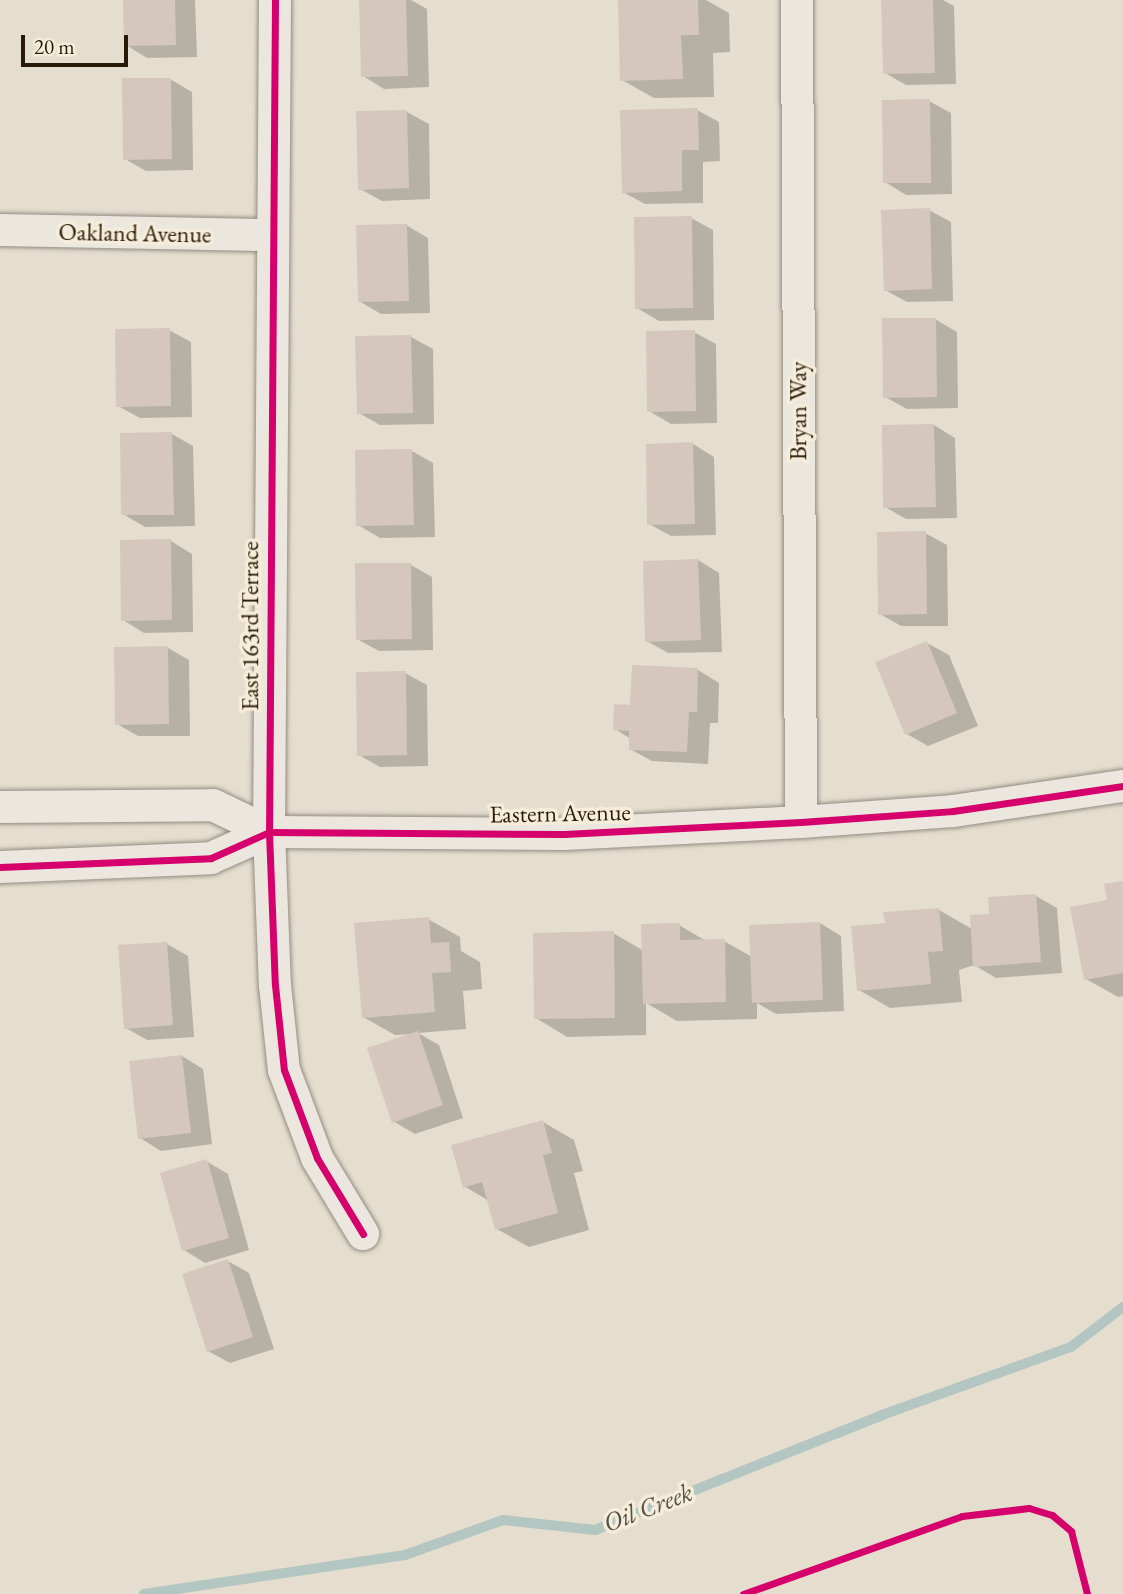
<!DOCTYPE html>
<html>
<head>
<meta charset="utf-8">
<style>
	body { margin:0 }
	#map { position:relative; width:1123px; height:1594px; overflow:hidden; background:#e5decf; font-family:"EB Garamond",serif }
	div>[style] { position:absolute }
	.shadow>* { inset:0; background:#0003 }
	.stream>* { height:10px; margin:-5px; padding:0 5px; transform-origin:5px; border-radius:5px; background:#b3c6c2 }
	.building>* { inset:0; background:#d5c7bc }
	.roads { filter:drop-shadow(0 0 2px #928c81) drop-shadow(0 0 2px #928c81) }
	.minor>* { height:32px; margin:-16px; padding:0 16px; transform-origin:16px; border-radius:16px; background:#ebe7df }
	.cycleway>* { height:7px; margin:-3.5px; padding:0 3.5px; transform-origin:3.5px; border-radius:3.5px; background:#d6006c }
	span { translate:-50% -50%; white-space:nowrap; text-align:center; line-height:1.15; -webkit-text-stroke:7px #f5ecd9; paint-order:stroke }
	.street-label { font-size:24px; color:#281a07 }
	.water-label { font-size:26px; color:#515347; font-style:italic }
	.scale { position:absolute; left:21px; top:35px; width:107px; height:32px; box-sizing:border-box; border:4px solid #281a07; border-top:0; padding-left:9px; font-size:21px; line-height:24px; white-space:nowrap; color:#281a07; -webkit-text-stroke:5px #f5ecd9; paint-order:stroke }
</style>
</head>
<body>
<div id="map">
	<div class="shadow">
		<div style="clip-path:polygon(124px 0,195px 0,197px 57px,147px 58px,126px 45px)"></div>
		<div style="clip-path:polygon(360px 0,411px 0,427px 9px,429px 87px,384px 89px,363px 76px)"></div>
		<div style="clip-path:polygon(620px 0,706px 0,729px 13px,730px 52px,713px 53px,714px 97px,654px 98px,622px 80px)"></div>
		<div style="clip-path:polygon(883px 0,943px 0,954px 6px,956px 84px,906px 85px,885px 73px)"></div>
		<div style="clip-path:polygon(170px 79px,192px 92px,193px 170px,146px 171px,125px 159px)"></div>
		<div style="clip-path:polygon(929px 101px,951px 113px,952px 194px,906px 195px,885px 182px)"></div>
		<div style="clip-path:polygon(697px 110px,719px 122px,720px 161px,703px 162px,703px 203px,645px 204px,623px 192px)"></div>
		<div style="clip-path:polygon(407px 112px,429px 124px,430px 199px,382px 201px,360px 189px)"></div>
		<div style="clip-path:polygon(929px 210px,951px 222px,953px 301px,907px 302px,885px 290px)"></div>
		<div style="clip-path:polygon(691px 218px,713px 230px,714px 320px,659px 321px,637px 308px)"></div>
		<div style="clip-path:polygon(406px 225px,428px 238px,430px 313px,381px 314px,359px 301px)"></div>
		<div style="clip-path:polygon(935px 319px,957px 332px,958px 408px,907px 409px,885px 397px)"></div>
		<div style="clip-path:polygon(169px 330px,191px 342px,192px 417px,140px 418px,118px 406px)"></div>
		<div style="clip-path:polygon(694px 332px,716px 344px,717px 423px,671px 424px,649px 411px)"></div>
		<div style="clip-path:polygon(411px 337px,433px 349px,434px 424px,380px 425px,359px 413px)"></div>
		<div style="clip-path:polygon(934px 425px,955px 438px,957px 518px,906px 519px,885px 507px)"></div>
		<div style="clip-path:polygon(172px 434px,193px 446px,195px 526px,145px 527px,123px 514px)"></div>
		<div style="clip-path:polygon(693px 444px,714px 457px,716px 535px,671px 536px,649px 524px)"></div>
		<div style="clip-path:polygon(412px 451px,433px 463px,435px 537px,380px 538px,358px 525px)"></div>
		<div style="clip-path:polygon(925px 533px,947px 545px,948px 626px,901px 626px,880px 614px)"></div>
		<div style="clip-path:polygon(171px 541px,192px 554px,193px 632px,144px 633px,123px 620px)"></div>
		<div style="clip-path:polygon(698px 560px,719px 573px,722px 652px,668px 653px,647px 641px)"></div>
		<div style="clip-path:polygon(411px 565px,432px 577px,433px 650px,379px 651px,357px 639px)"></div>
		<div style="clip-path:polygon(927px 643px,949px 655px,978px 726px,928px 746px,907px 734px)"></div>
		<div style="clip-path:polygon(168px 648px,189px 660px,190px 736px,138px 736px,117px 724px)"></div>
		<div style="clip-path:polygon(634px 667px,698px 670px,719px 683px,718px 723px,710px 723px,708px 764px,652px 761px,630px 749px,631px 739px,615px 729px,632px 707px)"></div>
		<div style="clip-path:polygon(405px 673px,427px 685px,428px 766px,380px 767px,359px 755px)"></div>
		<div style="clip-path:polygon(1123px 882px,1123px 996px,1118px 997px,1086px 979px,1109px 901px)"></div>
		<div style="clip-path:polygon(1036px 896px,1057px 908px,1062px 973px,996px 978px,974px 965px,959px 970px,962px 1002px,890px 1008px,859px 990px,887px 924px,939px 910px,972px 929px)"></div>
		<div style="clip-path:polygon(428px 919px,460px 937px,461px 951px,480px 962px,482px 989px,463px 991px,466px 1029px,418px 1033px,439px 1045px,463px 1118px,415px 1134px,393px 1121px,412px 1034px,395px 1035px,363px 1017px)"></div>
		<div style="clip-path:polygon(820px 923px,841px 936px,844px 1011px,776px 1014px,757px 1003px,757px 1019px,677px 1021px,646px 1003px,646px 1035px,567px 1037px,536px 1018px,613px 933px,644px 951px,679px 925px,706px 941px,724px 941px,752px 957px)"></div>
		<div style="clip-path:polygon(167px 944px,188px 956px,194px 1037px,147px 1040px,126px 1028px)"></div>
		<div style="clip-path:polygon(182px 1056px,203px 1069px,212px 1144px,161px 1151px,140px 1138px)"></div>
		<div style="clip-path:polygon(543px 1122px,574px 1140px,583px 1171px,574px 1173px,589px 1230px,529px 1247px,497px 1229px,489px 1201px,464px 1186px)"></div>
		<div style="clip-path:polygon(206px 1161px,228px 1174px,249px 1250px,205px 1263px,184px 1250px)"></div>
		<div style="clip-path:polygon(228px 1261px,249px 1273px,274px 1349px,230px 1363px,208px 1351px)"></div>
	</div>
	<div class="stream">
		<div style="left:144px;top:1594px;width:264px;rotate:-8.5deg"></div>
		<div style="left:405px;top:1555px;width:104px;rotate:-19.7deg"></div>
		<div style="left:503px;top:1520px;width:93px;rotate:6.2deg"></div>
		<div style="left:595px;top:1530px;width:309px;rotate:-21.8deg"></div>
		<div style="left:882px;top:1415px;width:201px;rotate:-19.8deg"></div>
		<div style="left:1071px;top:1347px;width:66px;rotate:-37.6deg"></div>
	</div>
	<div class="building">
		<div style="clip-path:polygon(123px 0,175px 0,176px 45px,124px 46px)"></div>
		<div style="clip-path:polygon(359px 0,406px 0,408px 76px,361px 77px)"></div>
		<div style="clip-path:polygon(618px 0,698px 0,699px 35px,681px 35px,683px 79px,620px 81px)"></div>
		<div style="clip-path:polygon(881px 0,933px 0,935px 73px,883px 74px)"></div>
		<div style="clip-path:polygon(122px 78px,171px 78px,172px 159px,123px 160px)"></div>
		<div style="clip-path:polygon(930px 99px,931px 183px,883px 183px,882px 100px)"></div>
		<div style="clip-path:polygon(698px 108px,699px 150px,682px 150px,682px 191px,622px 193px,620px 110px)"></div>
		<div style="clip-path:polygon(407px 110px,409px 188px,358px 190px,356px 111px)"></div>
		<div style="clip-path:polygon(930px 208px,932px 289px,884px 291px,881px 210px)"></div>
		<div style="clip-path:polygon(692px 216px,693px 308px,635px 309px,634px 217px)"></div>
		<div style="clip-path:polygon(407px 224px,409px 301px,358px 302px,356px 225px)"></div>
		<div style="clip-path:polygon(882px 318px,936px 318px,937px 397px,883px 398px)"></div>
		<div style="clip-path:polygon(170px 328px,171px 406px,116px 407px,115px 329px)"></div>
		<div style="clip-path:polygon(695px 330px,696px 411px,647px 412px,646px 331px)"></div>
		<div style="clip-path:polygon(411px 335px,413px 413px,357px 414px,355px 336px)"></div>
		<div style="clip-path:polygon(934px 424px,936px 507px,883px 508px,882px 425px)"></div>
		<div style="clip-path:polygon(172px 432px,174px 515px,121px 515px,120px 433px)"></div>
		<div style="clip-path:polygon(693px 442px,695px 524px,647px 525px,646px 444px)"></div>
		<div style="clip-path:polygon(412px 449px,414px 525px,356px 526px,355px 450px)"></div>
		<div style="clip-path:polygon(926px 531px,927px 614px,878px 615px,877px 532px)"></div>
		<div style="clip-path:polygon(171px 539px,172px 620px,121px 621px,120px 540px)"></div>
		<div style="clip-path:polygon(698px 559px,701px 640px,645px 642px,643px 561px)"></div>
		<div style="clip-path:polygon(355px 563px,411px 563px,412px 639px,356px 640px)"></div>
		<div style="clip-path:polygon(927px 641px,957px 713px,905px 735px,875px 662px)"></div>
		<div style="clip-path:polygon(168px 646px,169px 724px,115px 725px,114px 647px)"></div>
		<div style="clip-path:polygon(632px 665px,698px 668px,697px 712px,689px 712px,687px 752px,629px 750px,629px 731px,613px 730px,614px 704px,630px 705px)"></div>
		<div style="clip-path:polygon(406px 671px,407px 755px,357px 756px,356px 672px)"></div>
		<div style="clip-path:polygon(1123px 881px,1123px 973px,1084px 980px,1070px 907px,1107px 900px,1104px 884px)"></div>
		<div style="clip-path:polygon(1036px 894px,1041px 962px,973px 967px,970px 915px,989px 914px,988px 897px)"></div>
		<div style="clip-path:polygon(939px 908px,943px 951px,928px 952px,931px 984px,857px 991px,851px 926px,885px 923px,883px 912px)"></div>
		<div style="clip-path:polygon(429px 917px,431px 943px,449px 942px,451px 972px,432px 973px,435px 1012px,362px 1018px,354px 923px)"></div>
		<div style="clip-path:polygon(820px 922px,823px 1000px,752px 1003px,749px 925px)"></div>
		<div style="clip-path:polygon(680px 923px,680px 940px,725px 939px,726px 1002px,643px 1004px,641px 924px)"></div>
		<div style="clip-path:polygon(614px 931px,615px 1018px,534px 1019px,533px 933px)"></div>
		<div style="clip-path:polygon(167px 942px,173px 1025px,124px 1029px,118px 945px)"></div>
		<div style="clip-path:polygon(418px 1031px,443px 1105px,392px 1123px,367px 1048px)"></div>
		<div style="clip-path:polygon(182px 1055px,191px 1133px,138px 1139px,129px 1061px)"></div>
		<div style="clip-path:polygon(543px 1120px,552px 1153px,543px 1155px,558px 1213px,495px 1230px,482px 1182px,463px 1188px,451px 1145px)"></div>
		<div style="clip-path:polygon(207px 1159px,229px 1238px,182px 1251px,160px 1173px)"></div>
		<div style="clip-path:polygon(228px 1259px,253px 1337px,207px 1352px,182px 1274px)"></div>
	</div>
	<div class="roads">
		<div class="minor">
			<div style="left:275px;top:0;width:832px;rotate:90.41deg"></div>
			<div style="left:269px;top:832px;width:153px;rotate:87.8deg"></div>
			<div style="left:275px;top:985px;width:85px;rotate:84deg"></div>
			<div style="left:284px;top:1070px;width:94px;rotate:69.4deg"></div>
			<div style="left:317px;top:1158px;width:89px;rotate:58.8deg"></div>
			<div style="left:797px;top:0;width:822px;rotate:89.72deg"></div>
			<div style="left:0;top:230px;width:271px;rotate:1.1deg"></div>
			<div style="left:0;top:807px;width:213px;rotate:-0.5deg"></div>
			<div style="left:213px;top:805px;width:62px;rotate:25.7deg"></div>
			<div style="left:0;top:867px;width:211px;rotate:-2.4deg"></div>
			<div style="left:211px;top:858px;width:64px;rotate:-24.1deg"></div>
			<div style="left:269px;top:832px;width:295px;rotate:0.4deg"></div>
			<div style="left:564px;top:834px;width:237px;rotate:-2.9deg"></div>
			<div style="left:801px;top:822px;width:152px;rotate:-4.1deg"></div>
			<div style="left:953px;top:811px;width:172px;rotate:-8.4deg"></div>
		</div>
	</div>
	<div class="cycleway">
		<div style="left:275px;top:0;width:832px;rotate:90.41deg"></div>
		<div style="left:269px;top:832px;width:153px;rotate:87.8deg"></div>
		<div style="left:275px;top:985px;width:85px;rotate:84deg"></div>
		<div style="left:284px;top:1070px;width:94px;rotate:69.4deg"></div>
		<div style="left:317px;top:1158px;width:89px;rotate:58.8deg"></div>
		<div style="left:0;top:867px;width:211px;rotate:-2.4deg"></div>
		<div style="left:211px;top:858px;width:64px;rotate:-24.1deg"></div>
		<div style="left:269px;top:832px;width:295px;rotate:0.4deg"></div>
		<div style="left:564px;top:834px;width:237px;rotate:-2.9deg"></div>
		<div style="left:801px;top:822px;width:152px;rotate:-4.1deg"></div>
		<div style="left:953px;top:811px;width:172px;rotate:-8.4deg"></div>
		<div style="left:743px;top:1594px;width:232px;rotate:-19.6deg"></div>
		<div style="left:962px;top:1516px;width:67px;rotate:-6.8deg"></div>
		<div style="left:1029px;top:1508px;width:24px;rotate:17deg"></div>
		<div style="left:1052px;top:1515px;width:25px;rotate:40deg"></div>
		<div style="left:1071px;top:1531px;width:65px;rotate:75.7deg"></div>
	</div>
	<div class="street-label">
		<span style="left:135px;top:233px;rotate:1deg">Oakland Avenue</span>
		<span style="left:798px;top:411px;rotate:-90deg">Bryan Way</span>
		<span style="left:250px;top:626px;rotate:-90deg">East 163rd Terrace</span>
		<span style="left:560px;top:813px;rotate:-1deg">Eastern Avenue</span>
	</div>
	<div class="water-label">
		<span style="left:648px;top:1508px;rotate:-21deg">Oil Creek</span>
	</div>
	<div class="scale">20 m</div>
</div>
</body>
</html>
